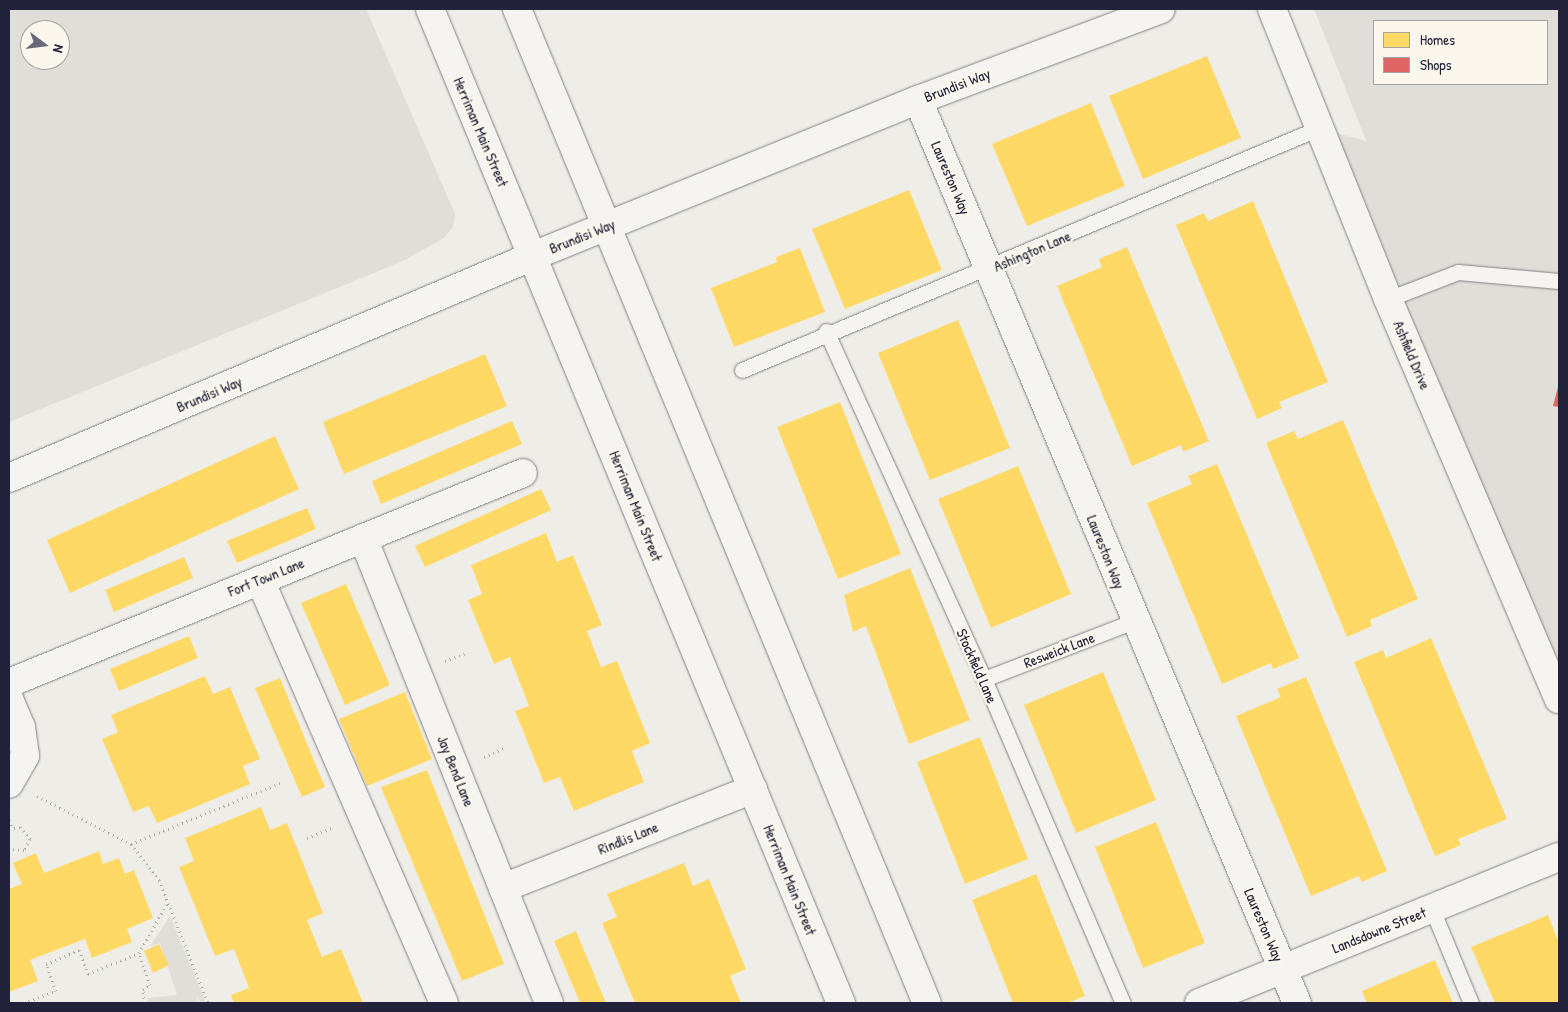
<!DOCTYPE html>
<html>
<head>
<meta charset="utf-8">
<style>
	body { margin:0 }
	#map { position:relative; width:1568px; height:1012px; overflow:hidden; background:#efede8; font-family:"Patrick Hand",sans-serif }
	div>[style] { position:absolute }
	.built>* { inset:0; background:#e1ded9 }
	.green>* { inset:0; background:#e0ded9 }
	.homes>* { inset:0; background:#ffd966 }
	.shops>* { inset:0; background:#e06666 }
	.path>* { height:3px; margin-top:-1.5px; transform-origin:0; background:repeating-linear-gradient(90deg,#afaeae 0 1px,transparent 0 5px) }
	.roads { filter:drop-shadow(0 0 1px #838284) drop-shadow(0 0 1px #838284) }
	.lane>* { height:15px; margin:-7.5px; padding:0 7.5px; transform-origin:7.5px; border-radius:7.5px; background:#f5f4f0 }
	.street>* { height:28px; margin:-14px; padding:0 14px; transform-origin:14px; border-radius:14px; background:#f5f4f0 }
	.secondary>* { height:28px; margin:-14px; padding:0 14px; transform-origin:14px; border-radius:14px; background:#f5f4f0 }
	span { translate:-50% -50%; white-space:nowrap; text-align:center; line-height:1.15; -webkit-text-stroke:5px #fbf7ec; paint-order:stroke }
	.street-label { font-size:15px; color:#22223b }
	.frame { position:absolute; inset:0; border:10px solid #22223b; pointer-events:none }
	.legend { position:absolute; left:1373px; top:20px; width:175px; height:65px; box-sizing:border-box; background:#fbf7ec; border:1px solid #a4a2a5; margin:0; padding:6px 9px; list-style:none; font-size:15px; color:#22223b }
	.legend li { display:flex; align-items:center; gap:10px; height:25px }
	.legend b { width:25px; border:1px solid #a4a2a5 }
	.north { position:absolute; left:20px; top:20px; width:50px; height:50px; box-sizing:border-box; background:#fbf7ec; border:1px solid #a4a2a5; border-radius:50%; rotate:105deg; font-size:14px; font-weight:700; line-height:20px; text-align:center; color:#22223b }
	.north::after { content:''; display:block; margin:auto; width:18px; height:22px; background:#6a6978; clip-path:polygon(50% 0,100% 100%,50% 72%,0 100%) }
</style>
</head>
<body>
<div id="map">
	<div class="built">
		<div style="clip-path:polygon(1319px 128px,1559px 195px,1559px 697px)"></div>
	</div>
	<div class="green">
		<div style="clip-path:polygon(evenodd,9px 9px,366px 9px,455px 214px,453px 227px,444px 238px,403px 261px,9px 422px,9px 9px,30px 30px,60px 30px,60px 60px,30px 60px,30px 30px)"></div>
		<div style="clip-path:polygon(evenodd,1314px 9px,1559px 9px,1559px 196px,1414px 157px,1373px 158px,1314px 9px,1374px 21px,1547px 21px,1547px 84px,1374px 84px,1374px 21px)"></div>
		<div style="clip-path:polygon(170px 916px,206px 1003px,200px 1003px,197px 996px,198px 1003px,147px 1003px,148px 998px,177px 995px,160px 943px,150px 946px)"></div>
	</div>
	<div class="homes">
		<div style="clip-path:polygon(1207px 56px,1241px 138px,1143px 179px,1109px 96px)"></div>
		<div style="clip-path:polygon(1091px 103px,1125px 186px,1027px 226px,992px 144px)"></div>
		<div style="clip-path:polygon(909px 190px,942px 270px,845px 309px,812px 229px)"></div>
		<div style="clip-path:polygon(1253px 201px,1328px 382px,1279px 402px,1282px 408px,1257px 419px,1176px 225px,1204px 213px,1208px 221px)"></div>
		<div style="clip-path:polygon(1127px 247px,1209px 441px,1183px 452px,1181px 445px,1132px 466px,1057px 286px,1102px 267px,1099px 259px)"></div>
		<div style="clip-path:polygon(800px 248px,825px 312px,734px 347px,711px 288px,777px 262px,776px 257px)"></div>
		<div style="clip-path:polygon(958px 320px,1010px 448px,930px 480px,878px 353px)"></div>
		<div style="clip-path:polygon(485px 354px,507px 406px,344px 474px,323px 422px)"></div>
		<div style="clip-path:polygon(840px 402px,901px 554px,838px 579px,777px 427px)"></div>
		<div style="clip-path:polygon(1343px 420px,1418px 599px,1370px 620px,1372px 626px,1347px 637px,1266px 443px,1294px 431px,1298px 439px)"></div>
		<div style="clip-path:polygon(512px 421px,522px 444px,381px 504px,372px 481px)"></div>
		<div style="clip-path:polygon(275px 436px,299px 489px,70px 593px,47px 540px)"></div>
		<div style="clip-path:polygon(1217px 464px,1299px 658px,1273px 669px,1271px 663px,1222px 684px,1147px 503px,1192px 484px,1188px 476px)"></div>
		<div style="clip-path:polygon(1018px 466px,1071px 594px,991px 628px,938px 499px)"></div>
		<div style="clip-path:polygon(541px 489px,551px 510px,425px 567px,415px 546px)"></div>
		<div style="clip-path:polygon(307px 508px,316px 529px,237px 563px,227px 541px)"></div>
		<div style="clip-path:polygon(546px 533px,557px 562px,573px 555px,602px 625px,587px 631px,601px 667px,617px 661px,650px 743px,632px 751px,644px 782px,574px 811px,560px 777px,544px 783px,515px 711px,529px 706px,510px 657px,494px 664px,468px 600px,482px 594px,471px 565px)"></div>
		<div style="clip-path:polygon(184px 557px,193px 578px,114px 612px,105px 590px)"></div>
		<div style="clip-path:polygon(910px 568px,970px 720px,909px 744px,866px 626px,853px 632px,844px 595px)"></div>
		<div style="clip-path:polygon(346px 584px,390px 685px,345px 705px,301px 603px)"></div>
		<div style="clip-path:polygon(189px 636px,198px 658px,119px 691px,110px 669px)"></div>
		<div style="clip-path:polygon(1431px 638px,1507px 819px,1458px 839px,1461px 845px,1435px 856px,1354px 662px,1383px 650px,1386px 658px)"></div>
		<div style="clip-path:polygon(1103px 672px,1156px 800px,1076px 833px,1024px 705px)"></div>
		<div style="clip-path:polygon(205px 676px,213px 694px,230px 687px,260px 759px,243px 766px,250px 784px,157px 823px,149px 806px,133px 812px,102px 739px,118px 732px,111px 715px)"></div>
		<div style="clip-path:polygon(1306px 677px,1387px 871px,1362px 882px,1359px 876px,1311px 896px,1236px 716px,1281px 697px,1277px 689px)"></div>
		<div style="clip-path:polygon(280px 678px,325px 787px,302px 797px,255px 688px)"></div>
		<div style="clip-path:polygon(405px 692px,432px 759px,367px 786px,339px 719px)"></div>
		<div style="clip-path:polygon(980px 737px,1028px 859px,965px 884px,917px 762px)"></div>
		<div style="clip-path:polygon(427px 770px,504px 964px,462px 981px,381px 787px)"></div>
		<div style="clip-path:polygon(261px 807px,270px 830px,287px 823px,323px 913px,307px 920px,322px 957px,341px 949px,363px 1003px,234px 1003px,231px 995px,249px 988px,234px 949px,215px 956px,179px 867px,194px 861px,185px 838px)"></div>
		<div style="clip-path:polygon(1156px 822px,1205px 943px,1143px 968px,1095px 847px)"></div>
		<div style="clip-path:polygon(99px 851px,103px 864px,119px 858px,125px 874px,134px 870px,153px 918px,127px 929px,132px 942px,92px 958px,85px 939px,30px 960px,38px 981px,9px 992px,9px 889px,22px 884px,13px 863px,36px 853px,44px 873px)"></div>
		<div style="clip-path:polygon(684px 863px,693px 886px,709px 879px,746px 969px,730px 976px,741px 1003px,635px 1003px,602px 923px,617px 917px,607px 894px)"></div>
		<div style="clip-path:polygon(1036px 874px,1085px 996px,1067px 1003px,1013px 1003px,972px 900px)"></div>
		<div style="clip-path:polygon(1548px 915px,1559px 943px,1559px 1003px,1495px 1003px,1471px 947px)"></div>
		<div style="clip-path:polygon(576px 931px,606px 1003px,580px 1003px,554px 941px)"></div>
		<div style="clip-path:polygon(159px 944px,169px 965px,153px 973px,144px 951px)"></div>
		<div style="clip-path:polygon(1435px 960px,1453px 1003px,1367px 1003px,1362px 991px)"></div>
	</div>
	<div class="shops">
		<div style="clip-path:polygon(1559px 383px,1559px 407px,1553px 406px)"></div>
	</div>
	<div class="path">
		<div style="left:445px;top:661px;width:25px;rotate:-21deg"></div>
		<div style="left:484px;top:757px;width:24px;rotate:-24deg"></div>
		<div style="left:37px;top:796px;width:106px;rotate:27.1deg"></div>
		<div style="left:131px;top:844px;width:46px;rotate:52.1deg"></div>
		<div style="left:159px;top:880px;width:132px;rotate:68.3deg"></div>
		<div style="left:9px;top:820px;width:9px;rotate:69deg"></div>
		<div style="left:9px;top:829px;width:11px;rotate:-10deg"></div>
		<div style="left:20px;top:827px;width:16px;rotate:50deg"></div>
		<div style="left:30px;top:839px;width:13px;rotate:119deg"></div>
		<div style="left:24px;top:850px;width:15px;rotate:-176deg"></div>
		<div style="left:307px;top:838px;width:29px;rotate:-22deg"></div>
		<div style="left:131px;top:844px;width:164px;rotate:-22.2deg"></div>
		<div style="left:24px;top:1003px;width:34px;rotate:-21deg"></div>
		<div style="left:56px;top:991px;width:29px;rotate:-110deg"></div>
		<div style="left:46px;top:964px;width:36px;rotate:-23deg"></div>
		<div style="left:79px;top:950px;width:26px;rotate:69deg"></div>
		<div style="left:88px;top:974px;width:55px;rotate:-22.4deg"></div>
		<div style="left:144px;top:1003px;width:13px;rotate:-94deg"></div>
		<div style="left:143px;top:990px;width:9px;rotate:-36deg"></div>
		<div style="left:150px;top:985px;width:34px;rotate:-109deg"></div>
		<div style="left:139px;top:953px;width:59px;rotate:-60.4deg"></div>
	</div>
	<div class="roads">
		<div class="lane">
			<div style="left:1388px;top:299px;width:75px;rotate:-21.1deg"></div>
			<div style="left:1458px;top:272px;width:101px;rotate:5.1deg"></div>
			<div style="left:826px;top:331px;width:382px;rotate:65.6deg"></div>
			<div style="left:984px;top:679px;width:353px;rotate:66.8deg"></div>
			<div style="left:742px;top:370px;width:626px;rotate:-22.75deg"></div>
			<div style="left:984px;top:679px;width:161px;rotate:-21.1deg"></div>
			<div style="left:1432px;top:909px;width:102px;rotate:67.5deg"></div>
		</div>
		<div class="street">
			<div style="left:918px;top:100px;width:979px;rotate:67.23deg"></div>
			<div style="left:9px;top:478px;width:569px;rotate:-22.96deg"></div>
			<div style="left:363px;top:538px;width:501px;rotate:68.2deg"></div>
			<div style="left:260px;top:580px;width:461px;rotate:66.5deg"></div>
			<div style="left:9px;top:683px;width:555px;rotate:-22.22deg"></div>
			<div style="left:9px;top:699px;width:30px;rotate:67deg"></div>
			<div style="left:21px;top:727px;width:29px;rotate:82deg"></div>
			<div style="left:25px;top:756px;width:32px;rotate:120deg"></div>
			<div style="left:503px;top:888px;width:269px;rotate:-21.6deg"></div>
			<div style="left:1199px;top:1003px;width:388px;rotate:-22.1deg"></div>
		</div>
		<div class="secondary">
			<div style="left:430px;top:9px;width:1076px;rotate:67.54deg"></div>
			<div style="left:517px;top:9px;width:1075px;rotate:67.59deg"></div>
			<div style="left:1272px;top:9px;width:312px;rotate:68.2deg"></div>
			<div style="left:1388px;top:299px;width:435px;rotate:66.9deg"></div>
			<div style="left:533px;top:256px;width:415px;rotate:-22.1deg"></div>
			<div style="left:918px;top:100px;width:259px;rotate:-20.5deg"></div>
		</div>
	</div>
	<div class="street-label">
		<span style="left:957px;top:85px;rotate:-21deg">Brundisi Way</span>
		<span style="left:481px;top:132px;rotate:67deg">Herriman Main Street</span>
		<span style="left:951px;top:178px;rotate:67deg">Laureston Way</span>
		<span style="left:582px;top:236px;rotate:-22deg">Brundisi Way</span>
		<span style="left:1032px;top:251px;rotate:-23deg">Ashington Lane</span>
		<span style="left:1412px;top:355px;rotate:67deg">Ashfield Drive</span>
		<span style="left:209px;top:394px;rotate:-23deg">Brundisi Way</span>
		<span style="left:636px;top:506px;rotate:68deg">Herriman Main Street</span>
		<span style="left:1106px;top:552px;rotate:68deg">Laureston Way</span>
		<span style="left:266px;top:577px;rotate:-22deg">Fort Town Lane</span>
		<span style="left:1059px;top:650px;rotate:-21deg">Resweick Lane</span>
		<span style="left:977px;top:666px;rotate:66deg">Stockfield Lane</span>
		<span style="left:456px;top:771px;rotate:68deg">Jay Bend Lane</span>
		<span style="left:628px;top:838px;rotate:-22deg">Rindlis Lane</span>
		<span style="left:790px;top:880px;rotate:68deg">Herriman Main Street</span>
		<span style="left:1264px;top:925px;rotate:67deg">Laureston Way</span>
		<span style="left:1379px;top:930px;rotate:-22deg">Landsdowne Street</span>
	</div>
	<div class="frame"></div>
	<ul class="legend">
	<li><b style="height:14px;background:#ffd966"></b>Homes</li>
	<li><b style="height:14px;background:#e06666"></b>Shops</li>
	</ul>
	<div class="north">N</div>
</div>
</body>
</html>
